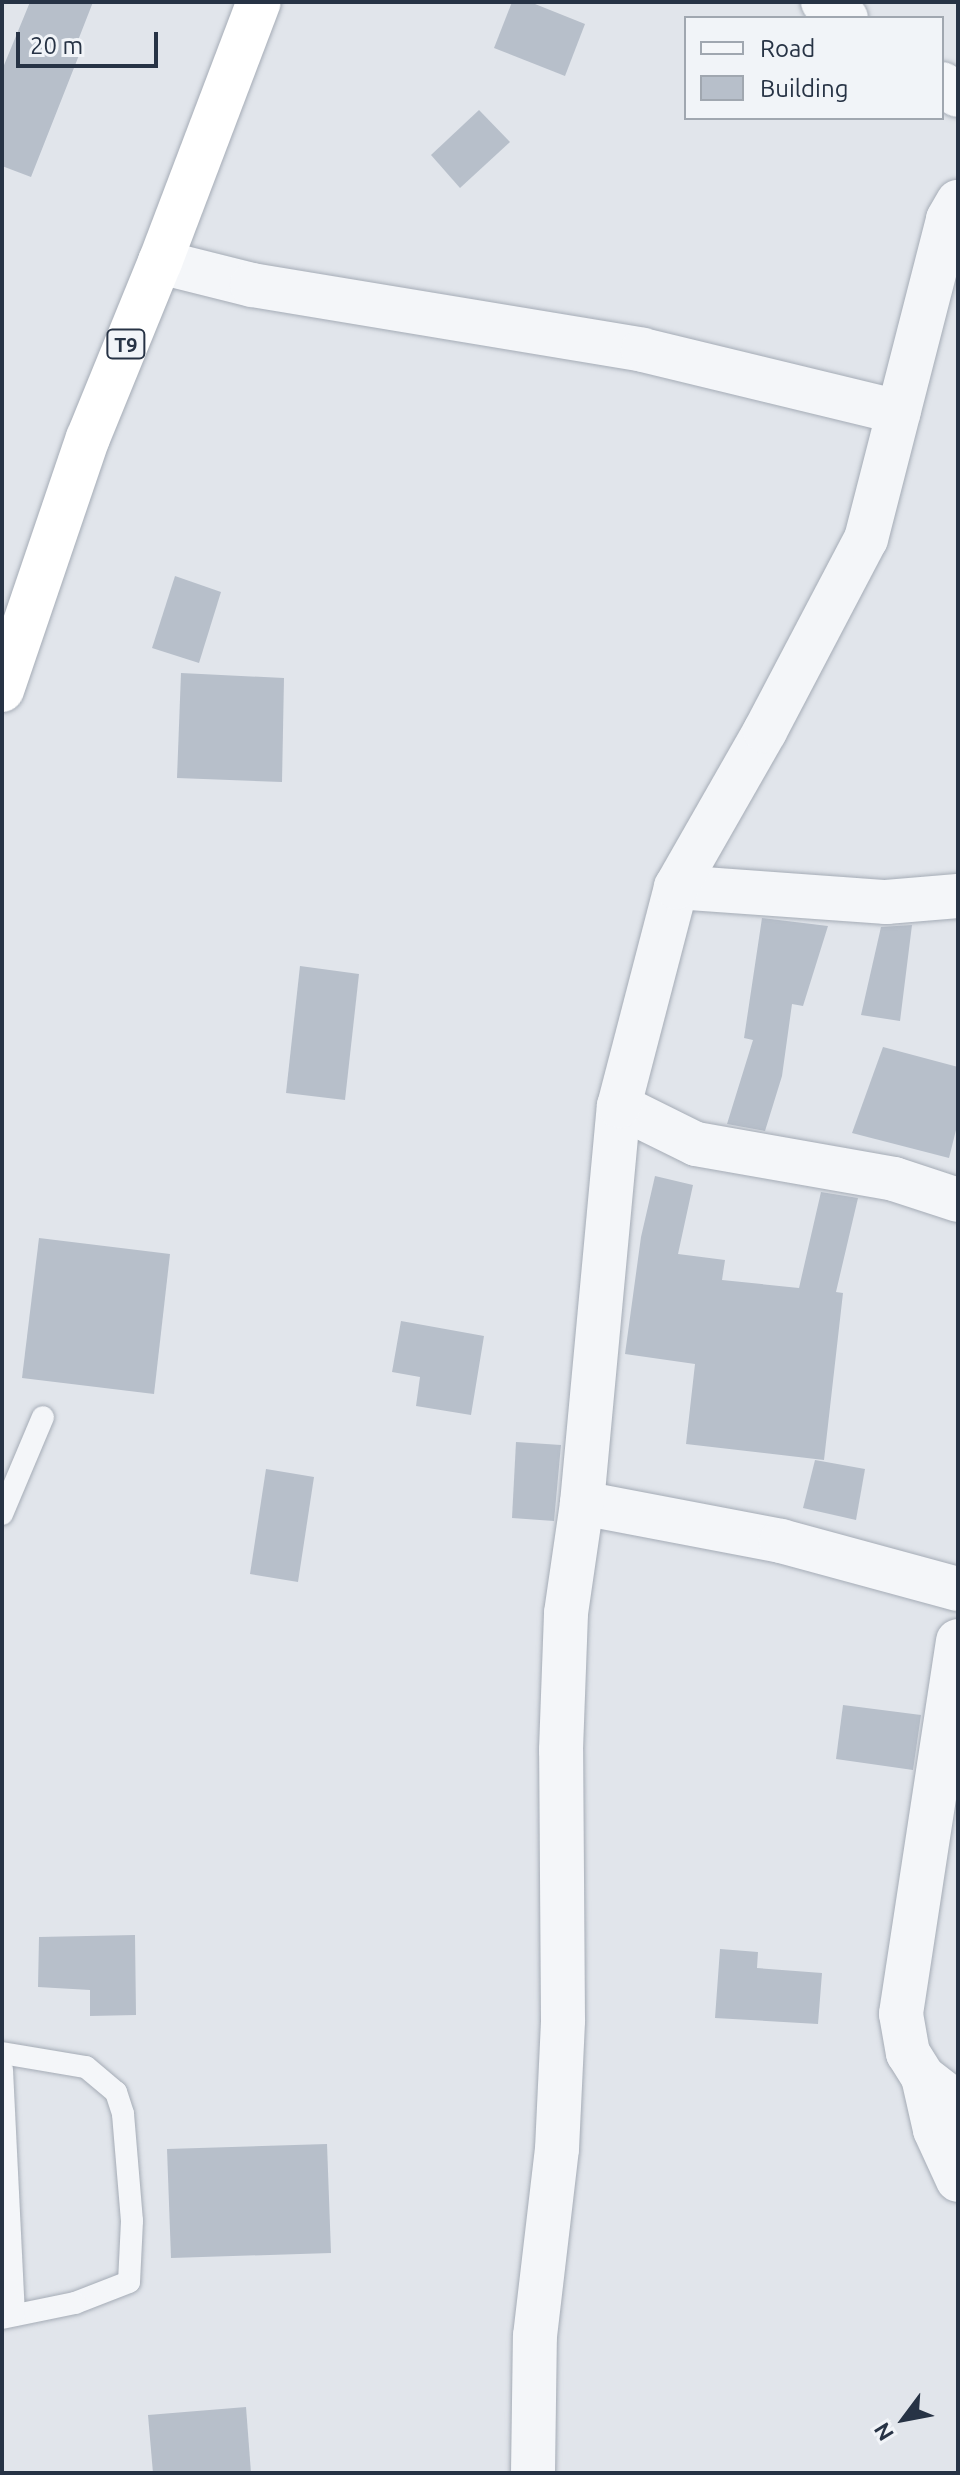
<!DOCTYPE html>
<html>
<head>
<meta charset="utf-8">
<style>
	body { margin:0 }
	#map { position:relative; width:960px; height:2475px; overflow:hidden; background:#e1e5eb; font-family:Ubuntu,sans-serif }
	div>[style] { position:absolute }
	.building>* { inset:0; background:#b7bfca }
	.roads { filter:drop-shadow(0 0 2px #a5acb6) drop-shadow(0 0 2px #a5acb6) }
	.service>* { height:22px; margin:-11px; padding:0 11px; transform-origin:11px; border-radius:11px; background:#f4f6f9 }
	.minor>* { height:44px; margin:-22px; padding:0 22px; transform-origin:22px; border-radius:22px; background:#f4f6f9 }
	.trunk>* { height:44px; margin:-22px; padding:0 22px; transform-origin:22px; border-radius:22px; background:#fff }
	span { translate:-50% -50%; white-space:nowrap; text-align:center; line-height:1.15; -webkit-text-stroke:6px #f1f4f8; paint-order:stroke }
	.shield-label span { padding:2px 6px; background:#f1f4f8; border:2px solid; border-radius:6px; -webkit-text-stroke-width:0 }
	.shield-label { font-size:20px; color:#273345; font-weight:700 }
	.frame { position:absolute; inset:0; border:4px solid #273345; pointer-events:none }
	.legend { position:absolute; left:684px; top:16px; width:260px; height:104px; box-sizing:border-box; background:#f1f4f8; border:2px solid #a0a7b0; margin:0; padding:10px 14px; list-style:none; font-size:24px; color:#273345 }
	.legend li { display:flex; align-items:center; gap:16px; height:40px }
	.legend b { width:40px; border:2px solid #a0a7b0 }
	.north { position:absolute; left:864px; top:2379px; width:80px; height:80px; -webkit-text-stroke:6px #f1f4f8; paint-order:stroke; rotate:238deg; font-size:22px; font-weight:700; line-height:32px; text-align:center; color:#273345 }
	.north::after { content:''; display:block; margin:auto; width:28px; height:36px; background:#273345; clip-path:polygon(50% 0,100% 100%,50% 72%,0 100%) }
	.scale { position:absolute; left:16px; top:32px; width:142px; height:36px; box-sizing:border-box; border:4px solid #273345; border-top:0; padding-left:10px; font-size:24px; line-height:28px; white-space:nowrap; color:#273345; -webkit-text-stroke:6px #f1f4f8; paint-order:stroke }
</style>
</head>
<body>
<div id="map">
	<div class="building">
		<div style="clip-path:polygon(30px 2px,93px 2px,77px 43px,83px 45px,31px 177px,2px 166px,2px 70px)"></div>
		<div style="clip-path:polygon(512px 2px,530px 2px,585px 24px,565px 76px,494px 48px)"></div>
		<div style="clip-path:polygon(479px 110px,510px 142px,460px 188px,431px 155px)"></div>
		<div style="clip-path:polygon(175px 576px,221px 592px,199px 663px,152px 648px)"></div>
		<div style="clip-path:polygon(181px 673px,284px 678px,282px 782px,177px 778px)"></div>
		<div style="clip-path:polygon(762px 918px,828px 926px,803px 1006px,792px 1004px,782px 1076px,765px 1131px,727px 1124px,753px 1040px,744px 1038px)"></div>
		<div style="clip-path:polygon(912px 925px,900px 1021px,861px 1015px,881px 927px)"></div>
		<div style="clip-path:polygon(300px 966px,359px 974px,345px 1100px,286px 1093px)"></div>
		<div style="clip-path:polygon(883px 1047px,958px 1067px,958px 1122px,949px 1158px,852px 1133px)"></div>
		<div style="clip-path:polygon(655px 1176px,693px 1185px,678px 1254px,725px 1260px,722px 1280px,799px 1288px,821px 1192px,858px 1198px,836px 1292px,843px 1293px,824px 1460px,686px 1444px,695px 1364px,625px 1354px,641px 1237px)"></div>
		<div style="clip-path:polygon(39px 1238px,170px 1254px,154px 1394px,22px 1378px)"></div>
		<div style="clip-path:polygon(401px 1321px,484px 1336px,471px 1415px,416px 1406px,420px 1377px,392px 1372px)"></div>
		<div style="clip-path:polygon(516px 1442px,561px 1445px,554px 1521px,512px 1518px)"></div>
		<div style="clip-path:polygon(815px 1460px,865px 1469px,856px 1520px,803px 1508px)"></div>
		<div style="clip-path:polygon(266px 1469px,314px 1477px,298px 1582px,250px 1574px)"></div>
		<div style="clip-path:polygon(843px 1705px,921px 1715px,913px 1770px,836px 1759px)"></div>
		<div style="clip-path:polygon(135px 1935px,136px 2015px,90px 2016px,90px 1990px,38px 1987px,39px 1937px)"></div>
		<div style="clip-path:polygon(720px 1949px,758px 1952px,757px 1968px,822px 1973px,818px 2024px,715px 2018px)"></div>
		<div style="clip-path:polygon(327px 2144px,331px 2253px,171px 2258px,167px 2149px)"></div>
		<div style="clip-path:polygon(246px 2407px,251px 2473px,153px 2473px,148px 2415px)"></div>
	</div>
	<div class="roads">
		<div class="service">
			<div style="left:2px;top:1514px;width:105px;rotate:-67.1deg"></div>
			<div style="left:2px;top:2053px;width:85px;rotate:9.5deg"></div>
			<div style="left:86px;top:2067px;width:39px;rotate:40deg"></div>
			<div style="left:116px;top:2092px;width:23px;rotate:72deg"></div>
			<div style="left:123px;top:2114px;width:107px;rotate:85.2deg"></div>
			<div style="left:132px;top:2221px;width:61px;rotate:92.8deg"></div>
			<div style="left:129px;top:2282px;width:58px;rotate:158.7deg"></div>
			<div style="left:75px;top:2303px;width:75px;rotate:168.4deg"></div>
			<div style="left:2px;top:2070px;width:245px;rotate:87.2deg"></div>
		</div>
		<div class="minor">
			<div style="left:823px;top:2px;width:28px;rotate:35deg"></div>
			<div style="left:942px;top:84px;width:19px;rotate:35deg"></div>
			<div style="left:160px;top:262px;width:95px;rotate:14deg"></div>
			<div style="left:252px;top:285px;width:396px;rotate:9.4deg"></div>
			<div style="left:643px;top:350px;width:263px;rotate:13.6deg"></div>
			<div style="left:676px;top:887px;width:211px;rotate:4.1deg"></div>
			<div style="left:886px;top:902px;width:72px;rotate:-4.8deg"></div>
			<div style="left:619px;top:1106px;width:86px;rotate:26.3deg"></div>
			<div style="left:696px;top:1144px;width:201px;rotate:10deg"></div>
			<div style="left:894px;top:1179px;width:67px;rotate:18.2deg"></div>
			<div style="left:582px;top:1503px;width:203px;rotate:10.8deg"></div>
			<div style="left:781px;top:1541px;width:183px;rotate:15.2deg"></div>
			<div style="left:958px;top:1641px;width:377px;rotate:98.7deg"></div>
			<div style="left:901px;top:2014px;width:40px;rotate:80deg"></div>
			<div style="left:908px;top:2053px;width:28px;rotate:58deg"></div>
			<div style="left:923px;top:2077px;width:44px;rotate:37.6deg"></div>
			<div style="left:923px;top:2077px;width:54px;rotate:77.2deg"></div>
			<div style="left:935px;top:2130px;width:55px;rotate:65.3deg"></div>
			<div style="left:533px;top:2473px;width:137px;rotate:-89.2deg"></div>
			<div style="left:535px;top:2336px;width:188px;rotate:-83.3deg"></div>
			<div style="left:557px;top:2149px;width:129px;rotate:-87.3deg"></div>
			<div style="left:563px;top:2020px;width:270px;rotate:-90.4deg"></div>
			<div style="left:561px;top:1750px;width:137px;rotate:-87.9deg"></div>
			<div style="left:566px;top:1613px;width:111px;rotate:-81.7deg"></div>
			<div style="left:582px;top:1503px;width:399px;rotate:-84.7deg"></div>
			<div style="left:619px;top:1106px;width:226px;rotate:-75.4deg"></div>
			<div style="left:676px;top:887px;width:180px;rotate:-60.3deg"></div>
			<div style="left:765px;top:731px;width:217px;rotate:-62.3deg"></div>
			<div style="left:866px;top:539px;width:330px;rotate:-75.6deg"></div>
			<div style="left:948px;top:219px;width:20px;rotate:-60deg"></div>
		</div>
		<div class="trunk">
			<div style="left:2px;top:690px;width:266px;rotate:-71.2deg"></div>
			<div style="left:88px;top:438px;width:190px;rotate:-67.8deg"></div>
			<div style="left:160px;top:262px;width:278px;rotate:-69.2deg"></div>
		</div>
	</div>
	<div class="shield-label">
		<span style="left:126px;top:344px">T9</span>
	</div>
	<div class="frame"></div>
	<ul class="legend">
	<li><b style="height:10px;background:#f4f6f9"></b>Road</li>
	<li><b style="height:22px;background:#b7bfca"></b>Building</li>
	</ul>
	<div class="north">N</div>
	<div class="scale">20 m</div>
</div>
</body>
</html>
